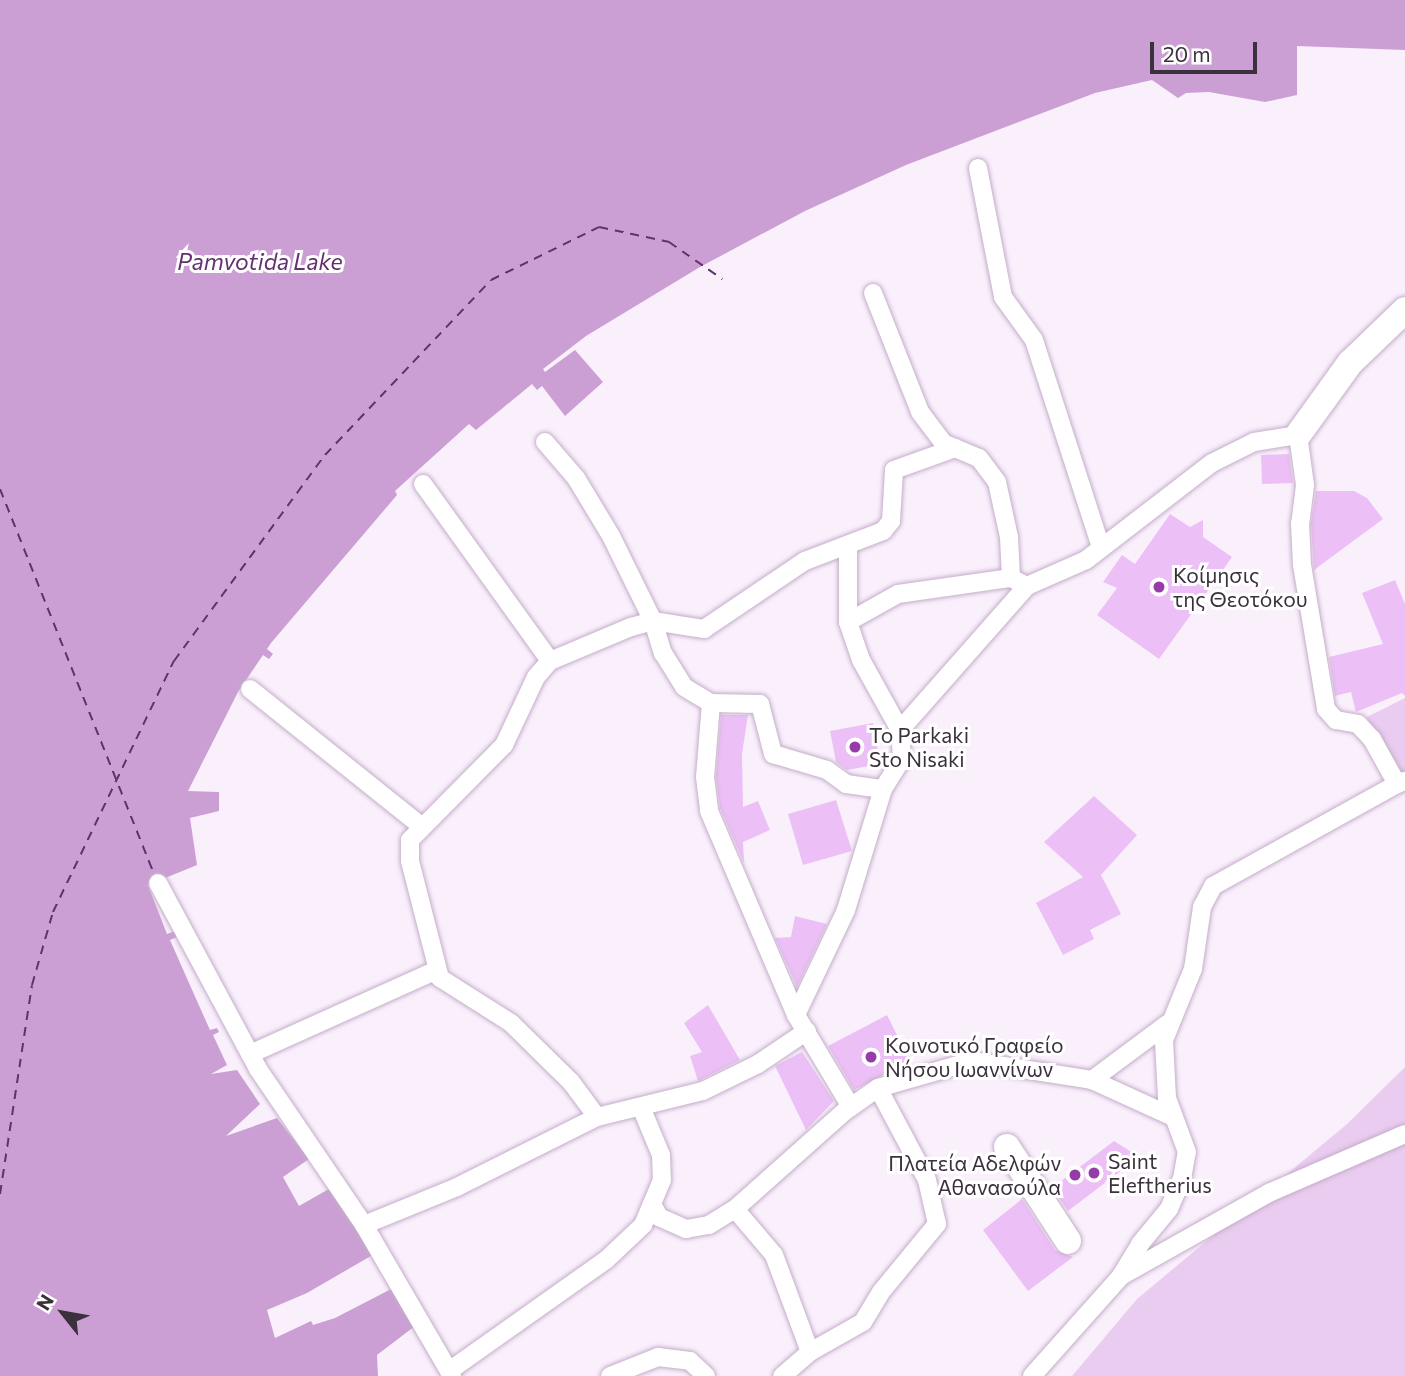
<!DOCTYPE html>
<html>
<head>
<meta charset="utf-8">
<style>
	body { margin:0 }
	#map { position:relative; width:1405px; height:1376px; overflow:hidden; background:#faf0fc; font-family:Commissioner,sans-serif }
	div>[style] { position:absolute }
	.green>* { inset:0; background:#eaccf0 }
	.water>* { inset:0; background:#cb9fd4 }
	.ferry>* { height:2px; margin-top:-1px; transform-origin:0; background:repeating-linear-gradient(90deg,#642f6f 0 9px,transparent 0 16px) }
	.building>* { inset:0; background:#ecc0f6 }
	.roads { filter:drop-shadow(0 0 2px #c4adc9) drop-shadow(0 0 2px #c4adc9) }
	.service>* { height:18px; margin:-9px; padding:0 9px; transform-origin:9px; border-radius:9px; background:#fff }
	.pedestrian>* { height:26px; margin:-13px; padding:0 13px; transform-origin:13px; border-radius:13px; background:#fff }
	.dots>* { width:19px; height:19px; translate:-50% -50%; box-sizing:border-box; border:4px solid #fff; border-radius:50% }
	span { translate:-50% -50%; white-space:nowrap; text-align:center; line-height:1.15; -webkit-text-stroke:6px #fff; paint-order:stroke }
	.poi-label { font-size:21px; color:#3a313c }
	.left { translate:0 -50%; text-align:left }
	.right { translate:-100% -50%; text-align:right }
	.water-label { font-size:23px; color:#642f6f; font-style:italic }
	.north { position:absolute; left:28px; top:1278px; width:70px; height:70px; -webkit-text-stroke:5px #fff; paint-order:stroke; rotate:301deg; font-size:19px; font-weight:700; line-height:28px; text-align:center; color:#3a313c }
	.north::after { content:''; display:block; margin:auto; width:24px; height:32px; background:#3a313c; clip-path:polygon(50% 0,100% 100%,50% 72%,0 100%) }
	.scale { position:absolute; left:1150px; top:42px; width:107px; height:32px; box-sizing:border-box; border:4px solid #3a313c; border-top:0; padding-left:9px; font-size:21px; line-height:24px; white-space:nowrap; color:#3a313c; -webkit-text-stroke:5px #fff; paint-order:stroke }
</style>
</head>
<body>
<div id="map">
	<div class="green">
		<div style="clip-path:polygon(1405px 698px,1405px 774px,1398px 777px,1367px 717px)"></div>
		<div style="clip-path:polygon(1405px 1067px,1405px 1376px,1072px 1376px,1137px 1299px,1347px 1124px)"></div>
	</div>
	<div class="water">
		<div style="clip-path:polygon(0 0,1405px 0,1405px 50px,1297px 46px,1297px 95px,1265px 102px,1209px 92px,1186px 93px,1178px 98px,1152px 80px,1095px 93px,906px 165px,805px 211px,700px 267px,586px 336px,543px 369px,545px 372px,575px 350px,603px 382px,565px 416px,542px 386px,537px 390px,532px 384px,476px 430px,469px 424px,395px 491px,397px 495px,271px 643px,267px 649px,273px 654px,269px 659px,263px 655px,238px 692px,188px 791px,219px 792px,219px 811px,190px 818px,197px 865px,148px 885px,167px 934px,175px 931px,177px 937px,170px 940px,197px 1001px,210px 1030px,217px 1028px,219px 1032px,213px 1035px,227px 1065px,211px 1074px,237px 1070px,260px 1104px,226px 1136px,277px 1118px,309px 1159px,283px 1177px,299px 1206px,334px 1186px,376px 1253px,307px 1293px,267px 1310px,275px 1338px,311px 1321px,313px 1325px,335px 1318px,397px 1286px,415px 1326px,377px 1355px,378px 1376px,0 1376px)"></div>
	</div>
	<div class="ferry">
		<div style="left:0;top:489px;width:417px;rotate:68.2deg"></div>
		<div style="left:0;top:1194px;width:211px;rotate:-81.3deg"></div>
		<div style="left:32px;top:985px;width:76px;rotate:-74deg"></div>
		<div style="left:53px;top:912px;width:279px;rotate:-64.3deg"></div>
		<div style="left:174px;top:661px;width:255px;rotate:-53.8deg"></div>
		<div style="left:325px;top:455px;width:241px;rotate:-46.5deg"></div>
		<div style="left:491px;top:280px;width:120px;rotate:-26.1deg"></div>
		<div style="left:599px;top:227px;width:72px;rotate:12.1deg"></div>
		<div style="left:669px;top:242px;width:65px;rotate:34.9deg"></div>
	</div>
	<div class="building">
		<div style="clip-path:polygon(1289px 454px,1293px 483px,1262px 484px,1261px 455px)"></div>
		<div style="clip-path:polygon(1316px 491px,1354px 491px,1367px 498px,1383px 519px,1314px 570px,1311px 523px)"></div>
		<div style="clip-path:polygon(1170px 514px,1190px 527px,1203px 520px,1203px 537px,1232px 557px,1159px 659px,1097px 615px,1117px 588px,1103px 582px,1122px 555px,1135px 564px)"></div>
		<div style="clip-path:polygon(1395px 580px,1405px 604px,1405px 696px,1402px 693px,1356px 712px,1351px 692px,1335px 696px,1329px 657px,1383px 644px,1362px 593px)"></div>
		<div style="clip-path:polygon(721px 715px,748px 715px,742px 754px,743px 807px,758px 801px,770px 830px,743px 842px,744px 863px,720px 808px,716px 777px)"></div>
		<div style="clip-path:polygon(873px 723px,880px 764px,847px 770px,836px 762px,830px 731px)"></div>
		<div style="clip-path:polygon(1094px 796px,1137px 835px,1101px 875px,1121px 914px,1090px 930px,1094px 939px,1063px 955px,1036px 903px,1083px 877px,1044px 842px)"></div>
		<div style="clip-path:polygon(836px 800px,852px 851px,803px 865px,788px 814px)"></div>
		<div style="clip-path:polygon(795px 916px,827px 924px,797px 987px,775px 938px,791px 937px)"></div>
		<div style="clip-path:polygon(708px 1005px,740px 1060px,698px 1081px,690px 1056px,702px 1052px,684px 1023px)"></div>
		<div style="clip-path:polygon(887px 1015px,910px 1061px,854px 1090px,828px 1046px)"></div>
		<div style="clip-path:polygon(802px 1052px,834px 1101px,806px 1130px,775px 1066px)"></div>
		<div style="clip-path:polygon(1114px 1141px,1133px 1153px,1126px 1167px,1068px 1211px,1052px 1188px)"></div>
		<div style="clip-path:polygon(1022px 1199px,1055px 1250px,1073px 1257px,1028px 1291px,983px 1230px)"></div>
	</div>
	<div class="roads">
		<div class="service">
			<div style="left:978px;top:168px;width:131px;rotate:79deg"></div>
			<div style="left:1003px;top:297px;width:53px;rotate:54.2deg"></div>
			<div style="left:1034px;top:340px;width:218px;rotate:72.1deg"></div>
			<div style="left:873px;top:293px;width:128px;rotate:68.4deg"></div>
			<div style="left:920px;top:412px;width:39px;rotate:53deg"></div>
			<div style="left:943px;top:443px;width:13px;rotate:23deg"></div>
			<div style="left:545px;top:442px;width:48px;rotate:49.3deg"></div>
			<div style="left:576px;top:478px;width:68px;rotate:58.9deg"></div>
			<div style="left:611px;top:536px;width:95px;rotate:63.7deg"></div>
			<div style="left:653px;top:621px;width:34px;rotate:73deg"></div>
			<div style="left:663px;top:653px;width:40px;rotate:58deg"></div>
			<div style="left:684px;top:687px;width:31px;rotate:31deg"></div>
			<div style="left:711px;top:703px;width:49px;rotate:1.2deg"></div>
			<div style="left:760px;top:704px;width:52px;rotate:75.4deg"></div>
			<div style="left:773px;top:754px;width:56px;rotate:16.5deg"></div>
			<div style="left:827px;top:770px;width:24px;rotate:36deg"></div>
			<div style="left:846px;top:784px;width:37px;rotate:8deg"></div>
			<div style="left:423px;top:484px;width:218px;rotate:54.3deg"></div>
			<div style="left:848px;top:545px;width:77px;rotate:90deg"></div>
			<div style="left:848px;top:622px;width:40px;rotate:71.1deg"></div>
			<div style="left:861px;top:660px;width:80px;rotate:60.9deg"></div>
			<div style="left:848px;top:622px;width:57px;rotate:-29.2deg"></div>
			<div style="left:898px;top:594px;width:114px;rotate:-8.1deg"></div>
			<div style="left:250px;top:689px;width:219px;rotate:38.7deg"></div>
			<div style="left:711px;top:703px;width:74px;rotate:94.6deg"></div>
			<div style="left:705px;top:777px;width:34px;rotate:83deg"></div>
			<div style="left:709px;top:811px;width:222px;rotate:66.9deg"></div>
			<div style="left:158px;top:883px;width:211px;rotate:61.7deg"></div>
			<div style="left:258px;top:1069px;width:189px;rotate:55.8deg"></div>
			<div style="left:364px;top:1225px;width:175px;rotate:59.8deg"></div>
			<div style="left:250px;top:1054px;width:205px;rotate:-24.2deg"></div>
			<div style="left:1092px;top:1080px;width:94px;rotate:-36.7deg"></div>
			<div style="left:641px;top:1107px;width:52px;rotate:67.4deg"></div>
			<div style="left:661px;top:1155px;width:25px;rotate:88deg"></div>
			<div style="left:662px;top:1180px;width:26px;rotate:113deg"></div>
			<div style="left:652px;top:1204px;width:15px;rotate:62deg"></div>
			<div style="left:659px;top:1217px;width:30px;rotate:24deg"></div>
			<div style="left:686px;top:1229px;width:23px;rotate:-10deg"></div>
			<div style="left:709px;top:1225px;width:31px;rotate:-32deg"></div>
			<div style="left:735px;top:1209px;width:147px;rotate:-41.7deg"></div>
			<div style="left:845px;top:1111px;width:40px;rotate:-34.9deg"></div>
			<div style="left:878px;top:1088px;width:98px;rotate:-16deg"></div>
			<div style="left:972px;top:1061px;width:121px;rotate:9deg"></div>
			<div style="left:1092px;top:1080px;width:87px;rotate:24.5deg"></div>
			<div style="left:851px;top:1107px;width:107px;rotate:-120.9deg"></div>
			<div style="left:796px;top:1015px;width:116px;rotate:-64.5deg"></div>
			<div style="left:846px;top:910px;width:127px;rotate:-73deg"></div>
			<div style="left:883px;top:789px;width:36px;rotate:-58deg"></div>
			<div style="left:902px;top:758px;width:28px;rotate:-94deg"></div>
			<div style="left:900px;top:730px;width:192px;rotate:-48.6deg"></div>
			<div style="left:1027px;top:586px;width:64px;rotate:-23.8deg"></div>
			<div style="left:1086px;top:560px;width:159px;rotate:-37.6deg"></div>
			<div style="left:1212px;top:463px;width:47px;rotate:-26.6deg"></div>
			<div style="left:1254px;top:442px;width:45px;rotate:-9deg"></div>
			<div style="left:1298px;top:435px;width:50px;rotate:82deg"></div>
			<div style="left:1305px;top:485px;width:38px;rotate:97deg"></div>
			<div style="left:1300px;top:523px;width:42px;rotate:87.3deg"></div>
			<div style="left:1302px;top:565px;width:146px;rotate:80.5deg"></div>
			<div style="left:1326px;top:709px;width:15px;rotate:48deg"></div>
			<div style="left:1336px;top:720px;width:22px;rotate:10deg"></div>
			<div style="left:1358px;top:724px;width:21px;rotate:47deg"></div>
			<div style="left:1372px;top:739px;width:51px;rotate:60.9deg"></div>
			<div style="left:1397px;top:784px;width:9px;rotate:-21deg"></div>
			<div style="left:597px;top:1117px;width:44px;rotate:-126.6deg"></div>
			<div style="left:571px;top:1082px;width:84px;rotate:-135.5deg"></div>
			<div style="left:511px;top:1023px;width:84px;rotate:-147.6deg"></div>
			<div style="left:440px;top:978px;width:121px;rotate:-104.4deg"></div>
			<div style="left:410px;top:861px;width:21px;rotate:-90deg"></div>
			<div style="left:410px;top:840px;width:134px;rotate:-45.3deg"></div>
			<div style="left:504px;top:745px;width:75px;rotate:-64.8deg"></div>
			<div style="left:536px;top:677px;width:21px;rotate:-49deg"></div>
			<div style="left:550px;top:661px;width:88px;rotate:-22.8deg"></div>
			<div style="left:631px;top:627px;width:23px;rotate:-15deg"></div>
			<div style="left:653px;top:621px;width:52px;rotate:8.9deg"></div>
			<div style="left:704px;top:629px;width:122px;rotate:-34deg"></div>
			<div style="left:805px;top:561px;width:84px;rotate:-21deg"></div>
			<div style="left:883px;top:531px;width:13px;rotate:-51deg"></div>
			<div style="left:891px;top:521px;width:51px;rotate:-86.6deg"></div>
			<div style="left:894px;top:470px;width:65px;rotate:-19.8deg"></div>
			<div style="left:955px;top:448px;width:26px;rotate:23deg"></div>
			<div style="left:979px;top:458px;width:30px;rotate:53deg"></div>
			<div style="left:997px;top:482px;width:56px;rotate:77.7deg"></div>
			<div style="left:1009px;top:537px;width:41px;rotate:87.2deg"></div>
			<div style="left:1011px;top:578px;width:18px;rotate:27deg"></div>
			<div style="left:735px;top:1209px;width:60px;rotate:49.7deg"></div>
			<div style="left:774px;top:1255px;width:103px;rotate:69.6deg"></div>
			<div style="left:810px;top:1352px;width:37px;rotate:139deg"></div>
			<div style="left:364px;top:1225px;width:100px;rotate:-22.2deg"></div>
			<div style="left:457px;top:1187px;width:157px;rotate:-26.6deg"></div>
			<div style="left:597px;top:1117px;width:109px;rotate:-13.8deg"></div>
			<div style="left:703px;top:1091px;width:61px;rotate:-26.1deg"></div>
			<div style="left:758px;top:1064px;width:59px;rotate:-34deg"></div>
			<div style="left:1121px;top:1276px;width:170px;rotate:-29.3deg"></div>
			<div style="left:1269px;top:1193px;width:148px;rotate:-23.5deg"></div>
			<div style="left:810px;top:1352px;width:61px;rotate:-29.5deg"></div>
			<div style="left:863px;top:1322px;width:35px;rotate:-59deg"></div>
			<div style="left:881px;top:1292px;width:88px;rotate:-50.5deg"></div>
			<div style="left:937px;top:1224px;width:45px;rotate:-102.8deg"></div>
			<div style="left:927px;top:1180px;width:104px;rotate:-118deg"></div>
			<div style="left:449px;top:1371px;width:192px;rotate:-35.3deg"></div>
			<div style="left:606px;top:1260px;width:51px;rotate:-43.4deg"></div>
			<div style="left:643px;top:1225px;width:23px;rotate:-67deg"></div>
			<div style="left:610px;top:1376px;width:52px;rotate:-21.6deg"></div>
			<div style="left:658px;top:1357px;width:32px;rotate:7deg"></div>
			<div style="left:690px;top:1361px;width:22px;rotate:43deg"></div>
			<div style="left:1032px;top:1376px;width:134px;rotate:-48.3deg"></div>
			<div style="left:1121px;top:1276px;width:37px;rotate:-59deg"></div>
			<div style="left:1140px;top:1244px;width:45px;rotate:-50.4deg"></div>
			<div style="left:1169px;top:1209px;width:33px;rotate:-67deg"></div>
			<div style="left:1182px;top:1179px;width:27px;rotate:-80deg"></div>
			<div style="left:1187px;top:1152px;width:58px;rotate:-110.3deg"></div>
			<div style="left:1167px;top:1098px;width:58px;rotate:-93deg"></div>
			<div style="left:1164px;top:1040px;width:77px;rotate:-67.8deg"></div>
			<div style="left:1193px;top:969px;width:63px;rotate:-81.7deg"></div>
			<div style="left:1202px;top:907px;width:24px;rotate:-62deg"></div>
			<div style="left:1213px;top:886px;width:210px;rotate:-29deg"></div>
		</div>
		<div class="pedestrian">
			<div style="left:1298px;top:435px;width:89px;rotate:-54.2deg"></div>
			<div style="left:1350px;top:363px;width:76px;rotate:-43.9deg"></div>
			<div style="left:1007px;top:1147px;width:112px;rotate:57deg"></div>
		</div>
	</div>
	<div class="dots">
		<div style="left:1159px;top:587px;background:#953ca8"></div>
		<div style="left:855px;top:747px;background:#953ca8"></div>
		<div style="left:871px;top:1057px;background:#953ca8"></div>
		<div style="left:1094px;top:1173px;background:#953ca8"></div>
		<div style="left:1075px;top:1175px;background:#953ca8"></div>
	</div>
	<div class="poi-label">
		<span class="left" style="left:1173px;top:587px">Κοίμησις<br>της Θεοτόκου</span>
		<span class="left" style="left:869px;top:747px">To Parkaki<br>Sto Nisaki</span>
		<span class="left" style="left:885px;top:1057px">Κοινοτικό Γραφείο<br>Νήσου Ιωαννίνων</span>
		<span class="left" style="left:1108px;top:1173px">Saint<br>Eleftherius</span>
		<span class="right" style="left:1061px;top:1175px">Πλατεία Αδελφών<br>Αθανασούλα</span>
	</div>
	<div class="water-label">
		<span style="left:260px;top:261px">Pamvotida Lake</span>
	</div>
	<div class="north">N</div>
	<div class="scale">20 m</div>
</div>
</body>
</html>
